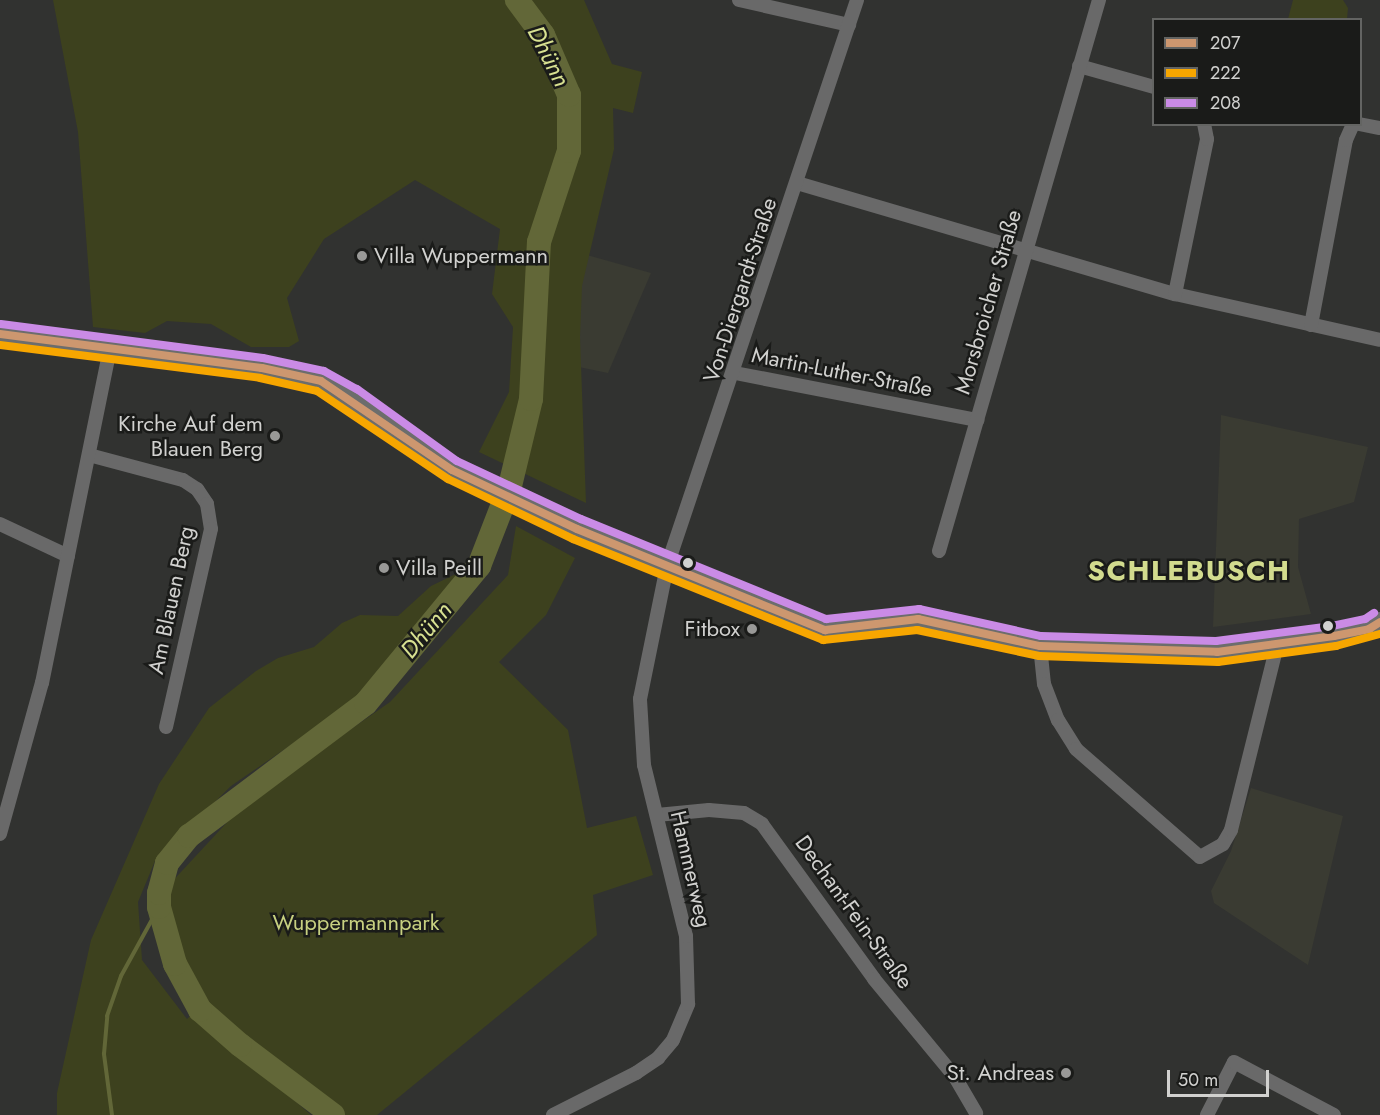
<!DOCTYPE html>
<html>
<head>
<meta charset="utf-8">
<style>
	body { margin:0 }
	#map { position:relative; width:1380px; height:1115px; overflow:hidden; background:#313230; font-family:Jost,sans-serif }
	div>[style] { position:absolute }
	.built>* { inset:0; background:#3a3b32 }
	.green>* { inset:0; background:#3d411e }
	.stream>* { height:4px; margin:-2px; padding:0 2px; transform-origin:2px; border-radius:2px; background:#626738 }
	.river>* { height:24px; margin:-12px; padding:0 12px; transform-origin:12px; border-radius:12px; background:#626738 }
	.street>* { height:14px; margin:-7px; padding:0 7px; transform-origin:7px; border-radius:7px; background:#696969 }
	.secondary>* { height:20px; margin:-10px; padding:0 10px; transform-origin:10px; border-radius:10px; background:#6c6d6c }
	.bus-1>* { height:8px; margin:-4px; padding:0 4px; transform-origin:4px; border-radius:4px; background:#cd976f }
	.bus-2>* { height:8px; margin:-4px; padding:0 4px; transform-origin:4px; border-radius:4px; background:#f7a600 }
	.bus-3>* { height:8px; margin:-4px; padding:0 4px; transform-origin:4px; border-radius:4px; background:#ca8be6 }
	.dots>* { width:16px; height:16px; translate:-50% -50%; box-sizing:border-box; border:3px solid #1a1b19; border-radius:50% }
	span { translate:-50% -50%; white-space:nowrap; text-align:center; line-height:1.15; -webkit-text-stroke:5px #1a1b19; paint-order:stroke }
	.poi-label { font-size:22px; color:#d1d1cf }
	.left { translate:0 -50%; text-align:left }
	.right { translate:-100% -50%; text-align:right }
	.street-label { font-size:22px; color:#d1d1cf }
	.park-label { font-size:22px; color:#c7d080 }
	.water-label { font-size:24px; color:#d8e191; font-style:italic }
	.district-label { font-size:28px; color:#d2db8e; font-weight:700; letter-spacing:1.5px }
	.legend { position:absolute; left:1152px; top:18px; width:210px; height:108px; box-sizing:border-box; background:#1a1b19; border:2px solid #636462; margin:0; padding:8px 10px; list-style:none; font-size:18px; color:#d1d1cf }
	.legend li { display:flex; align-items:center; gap:12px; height:30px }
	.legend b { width:30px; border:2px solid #636462 }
	.scale { position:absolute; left:1167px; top:1070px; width:102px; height:27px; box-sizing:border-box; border:3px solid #d1d1cf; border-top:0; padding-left:8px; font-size:18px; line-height:21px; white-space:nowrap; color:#d1d1cf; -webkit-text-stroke:4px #1a1b19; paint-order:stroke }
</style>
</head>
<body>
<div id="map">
	<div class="built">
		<div style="clip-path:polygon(580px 253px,651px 273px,608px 373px,574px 366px)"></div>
		<div style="clip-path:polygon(1221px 415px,1368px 447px,1354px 502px,1299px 519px,1298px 567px,1311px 614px,1213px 627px)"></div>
		<div style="clip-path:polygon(1251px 788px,1343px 816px,1308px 965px,1214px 903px,1211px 891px,1231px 851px)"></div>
	</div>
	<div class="green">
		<div style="clip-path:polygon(53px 0,584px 0,612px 64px,642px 72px,633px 113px,613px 108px,614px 149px,582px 286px,580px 337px,586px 503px,479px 452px,509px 392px,513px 327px,492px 294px,500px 229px,415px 180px,324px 239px,287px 298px,299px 341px,289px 347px,251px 347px,211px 324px,167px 321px,145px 333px,93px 327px,78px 132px)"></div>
		<div style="clip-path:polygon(1293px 0,1343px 0,1348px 8px,1347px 19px,1288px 19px)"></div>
		<div style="clip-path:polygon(516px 526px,575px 558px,546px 615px,499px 662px,568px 730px,587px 828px,636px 816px,653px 875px,593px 895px,597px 935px,377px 1115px,333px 1115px,234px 1037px,176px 975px,167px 887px,245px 803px,390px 702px,508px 575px)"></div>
		<div style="clip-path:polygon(466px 569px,474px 577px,384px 681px,231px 786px,155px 861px,138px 902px,142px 960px,187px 1019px,194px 1012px,311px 1115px,57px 1115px,57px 1093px,91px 940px,159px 784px,209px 708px,256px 671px,278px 658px,314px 647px,342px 623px,360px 615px,398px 616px,431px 586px)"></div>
	</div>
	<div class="stream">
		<div style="left:112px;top:1115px;width:62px;rotate:-97.5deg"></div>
		<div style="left:104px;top:1054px;width:38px;rotate:-85deg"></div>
		<div style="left:107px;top:1016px;width:42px;rotate:-70.7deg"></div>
		<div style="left:121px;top:976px;width:79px;rotate:-61.2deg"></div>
	</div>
	<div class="river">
		<div style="left:333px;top:1115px;width:116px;rotate:-143deg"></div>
		<div style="left:240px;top:1045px;width:53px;rotate:-138.8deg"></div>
		<div style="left:200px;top:1010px;width:52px;rotate:-118.5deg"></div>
		<div style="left:175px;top:964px;width:59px;rotate:-105.7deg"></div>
		<div style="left:159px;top:907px;width:14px;rotate:-90deg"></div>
		<div style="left:159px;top:893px;width:31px;rotate:-75deg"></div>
		<div style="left:167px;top:863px;width:35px;rotate:-51deg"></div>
		<div style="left:189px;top:836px;width:221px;rotate:-36.9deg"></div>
		<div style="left:366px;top:703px;width:178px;rotate:-50.5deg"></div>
		<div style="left:479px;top:566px;width:86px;rotate:-68.8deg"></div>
		<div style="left:510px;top:486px;width:89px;rotate:-76.4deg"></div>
		<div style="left:531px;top:399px;width:157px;rotate:-87.1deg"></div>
		<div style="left:539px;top:242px;width:96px;rotate:-71.8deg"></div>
		<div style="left:569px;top:151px;width:56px;rotate:-90deg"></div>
		<div style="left:569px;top:95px;width:65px;rotate:-113.4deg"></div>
		<div style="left:543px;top:35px;width:44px;rotate:-126.6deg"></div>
	</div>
	<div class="street">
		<div style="left:739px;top:0;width:113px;rotate:12.8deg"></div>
		<div style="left:1079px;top:66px;width:78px;rotate:15.6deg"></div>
		<div style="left:1359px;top:124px;width:21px;rotate:11deg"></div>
		<div style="left:797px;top:183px;width:394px;rotate:16.4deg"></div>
		<div style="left:1175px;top:294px;width:210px;rotate:12.6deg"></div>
		<div style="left:1175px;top:294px;width:158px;rotate:-78.3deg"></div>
		<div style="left:1207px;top:139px;width:15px;rotate:-101deg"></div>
		<div style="left:1311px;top:325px;width:188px;rotate:-79.3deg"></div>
		<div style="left:1346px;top:140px;width:17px;rotate:-66deg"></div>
		<div style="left:735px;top:373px;width:247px;rotate:11deg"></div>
		<div style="left:89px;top:455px;width:97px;rotate:14.9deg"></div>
		<div style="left:183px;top:480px;width:17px;rotate:33deg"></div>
		<div style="left:197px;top:489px;width:18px;rotate:56deg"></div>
		<div style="left:207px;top:504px;width:25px;rotate:81deg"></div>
		<div style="left:211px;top:529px;width:203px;rotate:102.8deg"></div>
		<div style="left:0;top:524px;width:75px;rotate:25.2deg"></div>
		<div style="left:939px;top:551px;width:574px;rotate:-73.81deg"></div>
		<div style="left:1040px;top:646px;width:38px;rotate:84deg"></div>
		<div style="left:1044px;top:684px;width:39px;rotate:69deg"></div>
		<div style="left:1058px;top:720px;width:34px;rotate:58deg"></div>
		<div style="left:1076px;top:749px;width:164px;rotate:41.1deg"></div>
		<div style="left:1200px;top:857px;width:26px;rotate:-29deg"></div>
		<div style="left:1223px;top:844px;width:16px;rotate:-60deg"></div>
		<div style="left:1231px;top:830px;width:191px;rotate:-76deg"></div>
		<div style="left:657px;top:815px;width:52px;rotate:-5.5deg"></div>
		<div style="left:709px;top:810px;width:35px;rotate:5deg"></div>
		<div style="left:744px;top:813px;width:21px;rotate:31deg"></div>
		<div style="left:762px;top:824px;width:191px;rotate:54.1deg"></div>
		<div style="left:874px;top:979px;width:127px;rotate:50.4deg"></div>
		<div style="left:955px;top:1077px;width:42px;rotate:59.7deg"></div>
		<div style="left:0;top:834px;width:157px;rotate:-74.5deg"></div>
		<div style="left:42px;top:683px;width:340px;rotate:-78.5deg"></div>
		<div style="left:553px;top:1115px;width:93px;rotate:-26.8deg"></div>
		<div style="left:636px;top:1073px;width:27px;rotate:-34deg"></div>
		<div style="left:658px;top:1058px;width:23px;rotate:-50deg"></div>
		<div style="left:673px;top:1040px;width:39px;rotate:-67deg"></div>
		<div style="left:688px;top:1004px;width:68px;rotate:-91.7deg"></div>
		<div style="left:686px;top:936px;width:176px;rotate:-103.8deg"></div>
		<div style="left:644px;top:765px;width:66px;rotate:-93.5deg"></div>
		<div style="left:640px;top:699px;width:136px;rotate:-78.5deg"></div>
		<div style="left:667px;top:566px;width:597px;rotate:-71.44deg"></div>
		<div style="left:1207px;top:1115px;width:59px;rotate:-63deg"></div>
		<div style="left:1234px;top:1062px;width:113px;rotate:27.9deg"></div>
	</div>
	<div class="secondary">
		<div style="left:0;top:334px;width:264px;rotate:7.4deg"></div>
		<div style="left:262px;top:368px;width:60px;rotate:12.4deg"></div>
		<div style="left:321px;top:381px;width:34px;rotate:30deg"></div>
		<div style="left:351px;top:398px;width:124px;rotate:35.5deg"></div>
		<div style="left:452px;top:470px;width:138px;rotate:25.3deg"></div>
		<div style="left:577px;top:529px;width:268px;rotate:22.2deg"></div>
		<div style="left:825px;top:630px;width:94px;rotate:-6.7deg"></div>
		<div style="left:918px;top:619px;width:125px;rotate:12.5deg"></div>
		<div style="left:1040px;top:646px;width:177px;rotate:1.9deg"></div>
		<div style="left:1217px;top:652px;width:118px;rotate:-7.8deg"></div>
		<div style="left:1334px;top:636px;width:36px;rotate:-11deg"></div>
		<div style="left:1369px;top:629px;width:13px;rotate:-32deg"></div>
	</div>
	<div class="bus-1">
		<div style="left:0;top:334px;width:264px;rotate:7.4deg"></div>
		<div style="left:262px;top:368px;width:60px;rotate:12.4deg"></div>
		<div style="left:321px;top:381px;width:158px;rotate:34.2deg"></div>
		<div style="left:452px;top:470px;width:138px;rotate:25.3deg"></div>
		<div style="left:577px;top:529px;width:268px;rotate:22.2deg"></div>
		<div style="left:825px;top:630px;width:94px;rotate:-6.7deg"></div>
		<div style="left:918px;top:619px;width:125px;rotate:12.5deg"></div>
		<div style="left:1040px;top:646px;width:177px;rotate:1.9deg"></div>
		<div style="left:1217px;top:652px;width:118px;rotate:-7.8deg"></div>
		<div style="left:1334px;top:636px;width:36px;rotate:-11deg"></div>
		<div style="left:1369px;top:629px;width:13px;rotate:-32deg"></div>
	</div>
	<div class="bus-2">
		<div style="left:0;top:345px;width:262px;rotate:7.2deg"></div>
		<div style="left:260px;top:378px;width:58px;rotate:12.8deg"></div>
		<div style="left:317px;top:391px;width:158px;rotate:33.9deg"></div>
		<div style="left:448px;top:479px;width:139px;rotate:25.6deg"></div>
		<div style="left:573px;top:539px;width:270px;rotate:22deg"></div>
		<div style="left:823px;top:640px;width:95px;rotate:-6.1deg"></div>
		<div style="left:917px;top:630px;width:125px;rotate:12deg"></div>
		<div style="left:1039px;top:656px;width:179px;rotate:1.9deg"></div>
		<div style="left:1218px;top:662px;width:119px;rotate:-7.7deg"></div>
		<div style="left:1336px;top:646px;width:46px;rotate:-15.3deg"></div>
	</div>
	<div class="bus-3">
		<div style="left:1px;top:324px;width:264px;rotate:7.4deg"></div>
		<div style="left:263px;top:358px;width:62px;rotate:12deg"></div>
		<div style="left:324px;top:371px;width:38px;rotate:29deg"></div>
		<div style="left:357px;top:389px;width:123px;rotate:35.8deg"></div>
		<div style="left:457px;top:461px;width:137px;rotate:25.1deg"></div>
		<div style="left:581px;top:519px;width:265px;rotate:22.2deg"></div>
		<div style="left:826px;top:619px;width:94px;rotate:-6.1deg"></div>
		<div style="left:919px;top:609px;width:125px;rotate:12.5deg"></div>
		<div style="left:1041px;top:636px;width:175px;rotate:1.6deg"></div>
		<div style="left:1216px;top:641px;width:117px;rotate:-7.4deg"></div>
		<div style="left:1332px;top:626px;width:34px;rotate:-12deg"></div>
		<div style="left:1365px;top:619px;width:11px;rotate:-34deg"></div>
	</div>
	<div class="dots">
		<div style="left:362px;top:256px;background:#999997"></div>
		<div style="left:275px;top:436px;background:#999997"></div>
		<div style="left:688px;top:563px;background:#d1d1cf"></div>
		<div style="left:384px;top:568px;background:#999997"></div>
		<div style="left:1328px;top:626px;background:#d1d1cf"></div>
		<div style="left:752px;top:629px;background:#999997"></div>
		<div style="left:1066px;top:1073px;background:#999997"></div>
	</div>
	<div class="poi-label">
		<span class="left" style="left:374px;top:256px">Villa Wuppermann</span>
		<span class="right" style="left:263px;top:436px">Kirche Auf dem<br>Blauen Berg</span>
		<span class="left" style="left:396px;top:568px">Villa Peill</span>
		<span class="right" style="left:740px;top:629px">Fitbox</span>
		<span class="right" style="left:1054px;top:1073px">St. Andreas</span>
	</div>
	<div class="street-label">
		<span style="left:740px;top:290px;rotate:-72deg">Von-Diergardt-Straße</span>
		<span style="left:988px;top:302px;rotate:-74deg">Morsbroicher Straße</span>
		<span style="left:842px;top:372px;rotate:11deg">Martin-Luther-Straße</span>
		<span style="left:171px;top:600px;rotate:-78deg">Am Blauen Berg</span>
		<span style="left:691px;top:869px;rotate:77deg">Hammerweg</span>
		<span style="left:854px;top:912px;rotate:54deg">Dechant-Fein-Straße</span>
	</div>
	<div class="park-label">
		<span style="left:356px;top:923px">Wuppermannpark</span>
	</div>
	<div class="water-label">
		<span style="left:549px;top:56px;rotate:63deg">Dhünn</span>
		<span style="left:426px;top:630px;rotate:-50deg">Dhünn</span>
	</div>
	<div class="district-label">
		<span style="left:1189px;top:571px">SCHLEBUSCH</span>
	</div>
	<ul class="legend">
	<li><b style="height:8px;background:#cd976f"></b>207</li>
	<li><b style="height:8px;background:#f7a600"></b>222</li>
	<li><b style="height:8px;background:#ca8be6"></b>208</li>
	</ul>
	<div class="scale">50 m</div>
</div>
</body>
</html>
